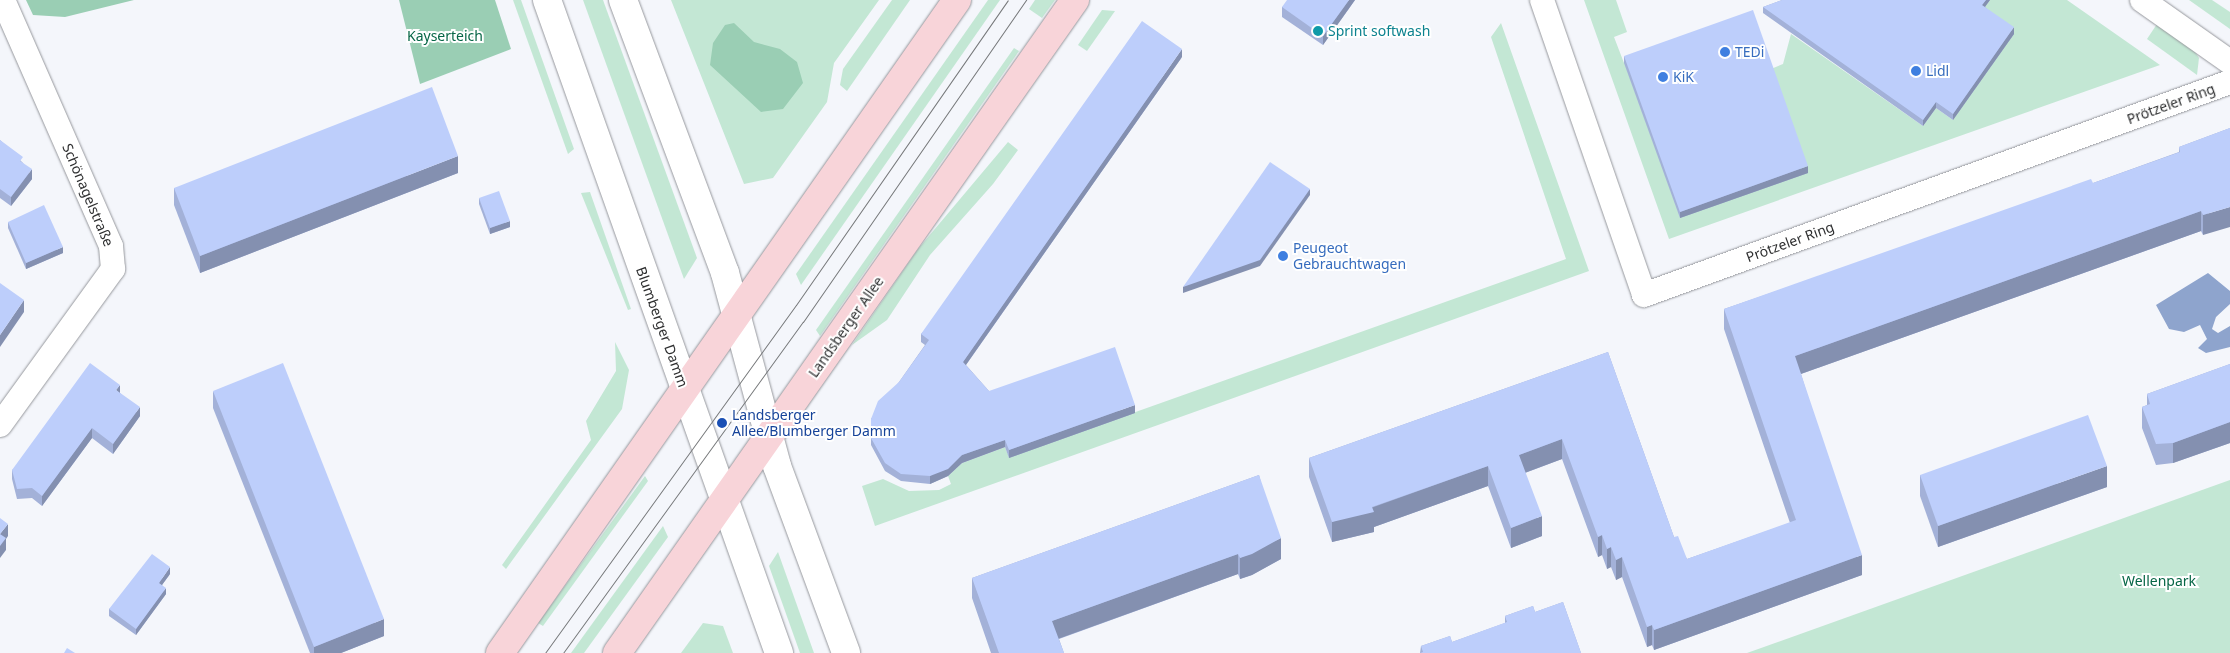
<!DOCTYPE html>
<html>
<head>
<meta charset="utf-8">
<style>
	body { margin:0 }
	#map { position:relative; width:2230px; height:653px; overflow:hidden; background:#f4f6fb; font-family:"Noto Sans",sans-serif }
	div>[style] { position:absolute }
	.green>* { inset:0; background:#c3e7d4 }
	.forest>* { inset:0; background:#9aceb4 }
	.water>* { inset:0; background:#8ea4cd }
	.roads { filter:drop-shadow(0 0 1px #96989d) drop-shadow(0 0 1px #96989d) }
	.street>* { height:24px; margin:-12px; padding:0 12px; transform-origin:12px; border-radius:12px; background:#fff }
	.secondary>* { height:28px; margin:-14px; padding:0 14px; transform-origin:14px; border-radius:14px; background:#fff }
	.primary>* { height:28px; margin:-14px; padding:0 14px; transform-origin:14px; border-radius:14px; background:#f8d4d9 }
	.tram>* { height:1px; margin:-0.5px; padding:0 0.5px; transform-origin:0.5px; border-radius:0.5px; background:#76787a }
	.wall>* { inset:0; background:#a3b1d8 }
	.shaded-wall>* { inset:0; background:#8490b0 }
	.building>* { inset:0; background:#bdcefb }
	.dots>* { width:14px; height:14px; translate:-50% -50%; box-sizing:border-box; border:2px solid #fff; border-radius:50% }
	span { translate:-50% -50%; white-space:nowrap; text-align:center; line-height:1.15; -webkit-text-stroke:4px #fff; paint-order:stroke }
	.culture-label { font-size:14px; color:#0d838f }
	.left { translate:0 -50%; text-align:left }
	.park-label { font-size:14px; color:#066646 }
	.shop-label { font-size:14px; color:#366cbe }
	.street-label { font-size:14px; color:#2e2f30 }
	.transit-label { font-size:14px; color:#164399 }
</style>
</head>
<body>
<div id="map">
	<div class="green">
		<div style="clip-path:polygon(513px 0,521px 0,574px 149px,568px 154px)"></div>
		<div style="clip-path:polygon(583px 0,603px 0,697px 258px,684px 279px)"></div>
		<div style="clip-path:polygon(671px 0,879px 0,834px 63px,827px 102px,773px 178px,744px 184px)"></div>
		<div style="clip-path:polygon(892px 0,910px 0,847px 91px,840px 85px,843px 69px)"></div>
		<div style="clip-path:polygon(988px 0,1000px 0,801px 285px,796px 274px)"></div>
		<div style="clip-path:polygon(1035px 0,1055px 0,1042px 18px,1029px 9px)"></div>
		<div style="clip-path:polygon(1584px 0,1616px 0,1627px 32px,1614px 37px,1624px 63px,1771px 69px,1783px 64px,1791px 34px,1923px 126px,1936px 108px,1953px 120px,1982px 11px,1990px 0,2067px 0,2160px 65px,1669px 239px)"></div>
		<div style="clip-path:polygon(2189px 0,2212px 0,2230px 12px,2230px 29px)"></div>
		<div style="clip-path:polygon(1102px 10px,1115px 11px,1087px 51px,1078px 45px)"></div>
		<div style="clip-path:polygon(1501px 23px,1589px 271px,875px 526px,862px 486px,883px 479px,909px 491px,939px 490px,951px 484px,948px 476px,962px 463px,1005px 447px,1009px 457px,1566px 259px,1491px 37px)"></div>
		<div style="clip-path:polygon(2157px 24px,2193px 49px,2199px 58px,2197px 75px,2147px 39px)"></div>
		<div style="clip-path:polygon(1014px 48px,1019px 51px,820px 336px,816px 330px)"></div>
		<div style="clip-path:polygon(1008px 142px,1018px 150px,993px 184px,930px 255px,887px 320px,852px 345px,918px 249px)"></div>
		<div style="clip-path:polygon(590px 192px,631px 309px,628px 310px,581px 193px)"></div>
		<div style="clip-path:polygon(615px 342px,629px 370px,622px 409px,506px 569px,502px 565px,591px 440px,586px 421px,616px 371px)"></div>
		<div style="clip-path:polygon(645px 476px,648px 481px,543px 626px,538px 623px)"></div>
		<div style="clip-path:polygon(2230px 480px,2230px 653px,1747px 653px)"></div>
		<div style="clip-path:polygon(663px 526px,668px 537px,584px 653px,571px 653px)"></div>
		<div style="clip-path:polygon(778px 552px,814px 653px,800px 653px,769px 566px)"></div>
		<div style="clip-path:polygon(703px 623px,723px 626px,733px 653px,681px 653px)"></div>
	</div>
	<div class="forest">
		<div style="clip-path:polygon(26px 0,134px 0,65px 17px,33px 15px)"></div>
		<div style="clip-path:polygon(399px 0,495px 0,511px 49px,420px 84px)"></div>
		<div style="clip-path:polygon(734px 23px,754px 42px,780px 49px,797px 62px,803px 83px,783px 109px,761px 112px,710px 65px,713px 43px,725px 25px)"></div>
	</div>
	<div class="water">
		<div style="clip-path:polygon(2208px 273px,2230px 291px,2230px 304px,2216px 317px,2212px 329px,2218px 333px,2230px 326px,2230px 347px,2206px 353px,2198px 348px,2207px 339px,2200px 325px,2184px 332px,2169px 329px,2156px 305px)"></div>
	</div>
	<div class="roads">
		<div class="street">
			<div style="left:1542px;top:0;width:312px;rotate:70.9deg"></div>
			<div style="left:1644px;top:295px;width:624px;rotate:-19.98deg"></div>
			<div style="left:2142px;top:0;width:108px;rotate:35.2deg"></div>
			<div style="left:0;top:425px;width:193px;rotate:-54.1deg"></div>
			<div style="left:113px;top:269px;width:23px;rotate:-95deg"></div>
			<div style="left:111px;top:246px;width:269px;rotate:-113.7deg"></div>
		</div>
		<div class="secondary">
			<div style="left:547px;top:0;width:693px;rotate:70.44deg"></div>
			<div style="left:623px;top:0;width:291px;rotate:69.5deg"></div>
			<div style="left:725px;top:273px;width:200px;rotate:74.9deg"></div>
			<div style="left:777px;top:466px;width:199px;rotate:69.7deg"></div>
		</div>
		<div class="primary">
			<div style="left:500px;top:653px;width:797px;rotate:-55.01deg"></div>
			<div style="left:617px;top:653px;width:798px;rotate:-54.96deg"></div>
		</div>
	</div>
	<div class="tram">
		<div style="left:545px;top:653px;width:429px;rotate:-54.2deg"></div>
		<div style="left:796px;top:305px;width:371px;rotate:-55.2deg"></div>
		<div style="left:563px;top:653px;width:409px;rotate:-54.1deg"></div>
		<div style="left:803px;top:322px;width:392px;rotate:-55.3deg"></div>
	</div>
	<div class="wall">
		<div style="clip-path:polygon(1355px 0,1323px 45px,1282px 17px,1282px 7px)"></div>
		<div style="clip-path:polygon(1782px 0,1990px 0,1985px 7px,2014px 34px,1953px 120px,1936px 108px,1923px 126px,1763px 13px,1763px 7px)"></div>
		<div style="clip-path:polygon(1624px 56px,1808px 173px,1680px 218px,1624px 63px)"></div>
		<div style="clip-path:polygon(1182px 57px,966px 365px,989px 391px,1135px 413px,1009px 458px,1005px 447px,962px 463px,948px 476px,930px 484px,901px 481px,885px 471px,871px 445px,871px 419px,899px 382px,925px 345px,921px 342px,921px 334px)"></div>
		<div style="clip-path:polygon(2230px 128px,2203px 235px,2201px 231px,1801px 374px,1862px 575px,1654px 650px,1652px 645px,1647px 647px,1622px 577px,1616px 580px,1611px 567px,1607px 569px,1602px 555px,1598px 557px,1562px 459px,1525px 473px,1542px 536px,1511px 548px,1488px 486px,1374px 527px,1374px 532px,1332px 542px,1309px 477px,1309px 458px,1608px 352px,1674px 537px,1687px 559px,1790px 523px,1724px 329px,1724px 309px,2093px 183px,2179px 152px,2179px 147px)"></div>
		<div style="clip-path:polygon(0 140px,23px 163px,32px 179px,11px 206px,0 198px)"></div>
		<div style="clip-path:polygon(458px 173px,200px 273px,174px 205px,174px 188px)"></div>
		<div style="clip-path:polygon(479px 198px,510px 227px,490px 234px,479px 204px)"></div>
		<div style="clip-path:polygon(8px 222px,63px 253px,26px 269px,8px 228px)"></div>
		<div style="clip-path:polygon(2230px 364px,2230px 443px,2173px 463px,2156px 465px,2142px 428px,2142px 407px,2147px 405px,2147px 394px)"></div>
		<div style="clip-path:polygon(213px 391px,384px 636px,341px 653px,310px 653px,213px 408px)"></div>
		<div style="clip-path:polygon(120px 393px,140px 416px,113px 454px,92px 438px,42px 506px,32px 498px,17px 499px,12px 479px,12px 470px)"></div>
		<div style="clip-path:polygon(1259px 475px,1281px 559px,1252px 575px,1240px 579px,1238px 574px,1059px 639px,1064px 653px,991px 653px,972px 598px,972px 578px)"></div>
		<div style="clip-path:polygon(1920px 475px,2107px 487px,1938px 547px,1920px 496px)"></div>
		<div style="clip-path:polygon(170px 574px,162px 585px,166px 594px,136px 635px,109px 616px,109px 609px)"></div>
		<div style="clip-path:polygon(1563px 602px,1581px 653px,1420px 653px,1421px 646px,1450px 636px,1452px 642px,1505px 623px,1505px 616px,1533px 606px,1535px 612px)"></div>
	</div>
	<div class="shaded-wall">
		<div style="clip-path:polygon(1349px 0,1355px 0,1323px 45px,1323px 36px)"></div>
		<div style="clip-path:polygon(1986px 0,1990px 0,1982px 11px,1982px 5px)"></div>
		<div style="clip-path:polygon(2014px 27px,2014px 34px,1953px 120px,1953px 114px)"></div>
		<div style="clip-path:polygon(1182px 49px,1182px 57px,963px 369px,963px 362px)"></div>
		<div style="clip-path:polygon(1936px 102px,1936px 108px,1923px 126px,1923px 120px)"></div>
		<div style="clip-path:polygon(458px 156px,458px 173px,200px 273px,200px 256px)"></div>
		<div style="clip-path:polygon(1808px 166px,1808px 173px,1680px 218px,1680px 212px)"></div>
		<div style="clip-path:polygon(32px 169px,32px 179px,11px 206px,11px 197px)"></div>
		<div style="clip-path:polygon(1310px 189px,1310px 195px,1260px 266px,1183px 293px,1183px 287px)"></div>
		<div style="clip-path:polygon(2230px 207px,2230px 227px,2203px 235px,2203px 215px)"></div>
		<div style="clip-path:polygon(2201px 211px,2201px 231px,1795px 376px,1795px 356px)"></div>
		<div style="clip-path:polygon(510px 221px,510px 227px,490px 234px,490px 228px)"></div>
		<div style="clip-path:polygon(63px 247px,63px 253px,26px 269px,26px 263px)"></div>
		<div style="clip-path:polygon(24px 300px,24px 312px,0 347px,0 335px)"></div>
		<div style="clip-path:polygon(120px 385px,120px 394px,116px 390px)"></div>
		<div style="clip-path:polygon(1135px 405px,1135px 413px,1009px 458px,1009px 450px)"></div>
		<div style="clip-path:polygon(140px 407px,140px 416px,113px 454px,113px 444px)"></div>
		<div style="clip-path:polygon(2230px 422px,2230px 443px,2173px 463px,2173px 443px)"></div>
		<div style="clip-path:polygon(92px 428px,92px 438px,42px 506px,42px 496px)"></div>
		<div style="clip-path:polygon(1562px 439px,1562px 459px,1519px 475px,1519px 455px)"></div>
		<div style="clip-path:polygon(1005px 440px,1005px 447px,962px 463px,948px 476px,930px 484px,930px 476px,962px 455px)"></div>
		<div style="clip-path:polygon(1488px 466px,1488px 486px,1374px 527px,1374px 532px,1332px 542px,1332px 522px)"></div>
		<div style="clip-path:polygon(2107px 466px,2107px 487px,1938px 547px,1938px 526px)"></div>
		<div style="clip-path:polygon(1542px 516px,1542px 536px,1511px 548px,1511px 528px)"></div>
		<div style="clip-path:polygon(8px 524px,8px 536px,6px 539px,6px 550px,0 558px,0 534px)"></div>
		<div style="clip-path:polygon(1602px 535px,1602px 555px,1598px 557px,1598px 537px)"></div>
		<div style="clip-path:polygon(1281px 538px,1281px 559px,1252px 575px,1240px 579px,1240px 558px)"></div>
		<div style="clip-path:polygon(1611px 547px,1611px 567px,1607px 569px,1607px 549px)"></div>
		<div style="clip-path:polygon(1238px 554px,1238px 574px,1052px 641px,1052px 621px)"></div>
		<div style="clip-path:polygon(1862px 555px,1862px 575px,1654px 650px,1654px 630px)"></div>
		<div style="clip-path:polygon(1622px 557px,1622px 577px,1616px 580px,1616px 560px)"></div>
		<div style="clip-path:polygon(170px 567px,170px 574px,159px 589px,159px 583px)"></div>
		<div style="clip-path:polygon(166px 588px,166px 594px,136px 635px,136px 629px)"></div>
		<div style="clip-path:polygon(384px 619px,384px 636px,341px 653px,314px 653px,314px 647px)"></div>
		<div style="clip-path:polygon(1652px 625px,1652px 645px,1647px 647px,1647px 627px)"></div>
	</div>
	<div class="building">
		<div style="clip-path:polygon(1287px 0,1349px 0,1323px 36px,1282px 7px)"></div>
		<div style="clip-path:polygon(1782px 0,1986px 0,1982px 5px,2014px 27px,1953px 114px,1936px 102px,1923px 120px,1763px 7px)"></div>
		<div style="clip-path:polygon(1753px 10px,1808px 166px,1680px 212px,1624px 56px)"></div>
		<div style="clip-path:polygon(1142px 21px,1182px 49px,963px 362px,989px 391px,1115px 347px,1135px 405px,1009px 450px,1005px 440px,962px 455px,948px 469px,930px 476px,901px 474px,885px 463px,871px 438px,871px 419px,878px 401px,899px 382px,929px 340px,921px 334px)"></div>
		<div style="clip-path:polygon(432px 87px,458px 156px,200px 256px,174px 188px)"></div>
		<div style="clip-path:polygon(2230px 128px,2230px 207px,2203px 215px,2201px 211px,1795px 356px,1862px 555px,1654px 630px,1652px 625px,1647px 627px,1622px 557px,1616px 560px,1611px 547px,1607px 549px,1602px 535px,1598px 537px,1562px 439px,1519px 455px,1542px 516px,1511px 528px,1488px 466px,1372px 507px,1374px 512px,1332px 522px,1309px 458px,1608px 352px,1674px 537px,1678px 536px,1687px 559px,1796px 520px,1724px 309px,2091px 179px,2093px 183px,2180px 152px,2179px 147px)"></div>
		<div style="clip-path:polygon(0 140px,23px 157px,20px 161px,32px 169px,11px 197px,0 189px)"></div>
		<div style="clip-path:polygon(1270px 162px,1310px 189px,1260px 260px,1183px 287px)"></div>
		<div style="clip-path:polygon(499px 191px,510px 221px,490px 228px,479px 198px)"></div>
		<div style="clip-path:polygon(44px 205px,63px 247px,26px 263px,8px 222px)"></div>
		<div style="clip-path:polygon(0 283px,24px 300px,0 335px)"></div>
		<div style="clip-path:polygon(90px 363px,120px 385px,116px 390px,140px 407px,113px 444px,92px 428px,42px 496px,32px 488px,17px 489px,12px 470px)"></div>
		<div style="clip-path:polygon(283px 363px,384px 619px,314px 647px,213px 391px)"></div>
		<div style="clip-path:polygon(2230px 364px,2230px 422px,2173px 443px,2156px 444px,2142px 407px,2150px 404px,2147px 394px)"></div>
		<div style="clip-path:polygon(2088px 415px,2107px 466px,1938px 526px,1920px 475px)"></div>
		<div style="clip-path:polygon(1259px 475px,1281px 538px,1252px 554px,1240px 558px,1238px 554px,1052px 621px,1064px 653px,999px 653px,972px 578px)"></div>
		<div style="clip-path:polygon(0 518px,8px 524px,0 534px,6px 538px,0 546px)"></div>
		<div style="clip-path:polygon(152px 554px,170px 567px,159px 583px,166px 588px,136px 629px,109px 609px)"></div>
		<div style="clip-path:polygon(1563px 602px,1581px 653px,1420px 653px,1423px 652px,1421px 646px,1450px 636px,1452px 642px,1507px 622px,1505px 616px,1533px 606px,1535px 612px)"></div>
		<div style="clip-path:polygon(67px 648px,75px 653px,64px 653px)"></div>
	</div>
	<div class="dots">
		<div style="left:1318px;top:31px;background:#0f9aa8"></div>
		<div style="left:1725px;top:52px;background:#3f7fe0"></div>
		<div style="left:1916px;top:71px;background:#3f7fe0"></div>
		<div style="left:1663px;top:77px;background:#3f7fe0"></div>
		<div style="left:1283px;top:256px;background:#3f7fe0"></div>
		<div style="left:722px;top:423px;background:#1a4fb4"></div>
	</div>
	<div class="culture-label">
		<span class="left" style="left:1328px;top:31px">Sprint softwash</span>
	</div>
	<div class="park-label">
		<span style="left:445px;top:36px">Kayserteich</span>
		<span style="left:2159px;top:581px">Wellenpark</span>
	</div>
	<div class="shop-label">
		<span class="left" style="left:1735px;top:52px">TEDi</span>
		<span class="left" style="left:1926px;top:71px">Lidl</span>
		<span class="left" style="left:1673px;top:77px">KiK</span>
		<span class="left" style="left:1293px;top:256px">Peugeot<br>Gebrauchtwagen</span>
	</div>
	<div class="street-label">
		<span style="left:2171px;top:104px;rotate:-20deg">Prötzeler Ring</span>
		<span style="left:88px;top:195px;rotate:67deg">Schönagelstraße</span>
		<span style="left:1790px;top:242px;rotate:-20deg">Prötzeler Ring</span>
		<span style="left:662px;top:327px;rotate:70deg">Blumberger Damm</span>
		<span style="left:846px;top:327px;rotate:-55deg">Landsberger Allee</span>
	</div>
	<div class="transit-label">
		<span class="left" style="left:732px;top:423px">Landsberger<br>Allee/Blumberger Damm</span>
	</div>
</div>
</body>
</html>
